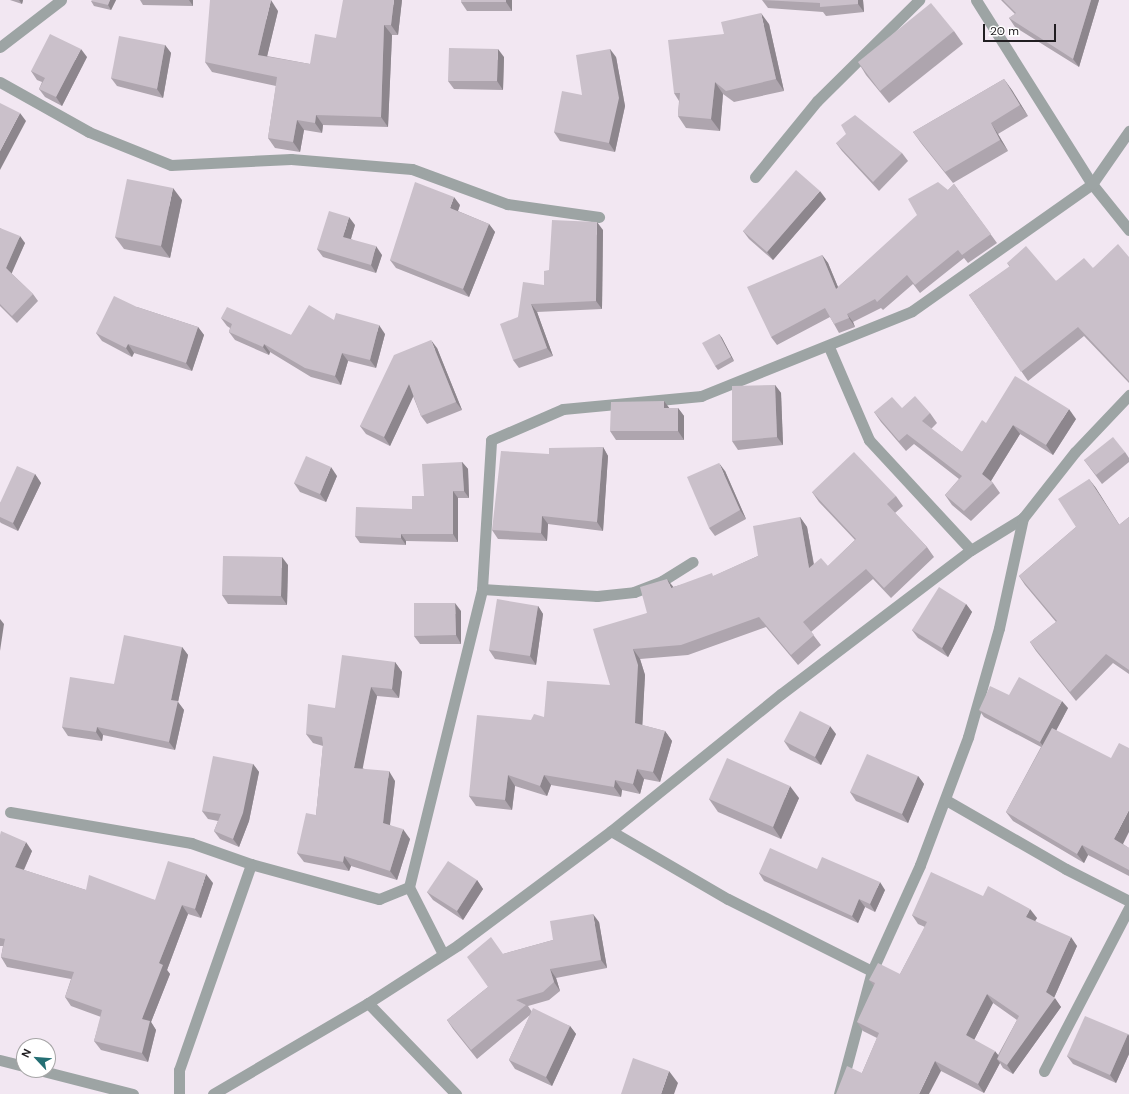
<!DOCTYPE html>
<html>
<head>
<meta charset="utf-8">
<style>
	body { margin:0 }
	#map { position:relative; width:1129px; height:1094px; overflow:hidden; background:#f2e7f2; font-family:"DM Sans",sans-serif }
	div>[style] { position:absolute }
	.minor>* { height:11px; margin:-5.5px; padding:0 5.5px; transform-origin:5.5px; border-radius:5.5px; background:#9da4a4 }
	.wall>* { inset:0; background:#aea5ae }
	.shaded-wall>* { inset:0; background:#8d868d }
	.building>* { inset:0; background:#cac0ca }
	span { translate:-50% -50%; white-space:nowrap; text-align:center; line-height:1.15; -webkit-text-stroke:3.5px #fff; paint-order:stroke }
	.north { position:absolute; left:16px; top:1038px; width:40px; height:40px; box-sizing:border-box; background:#fff; border:1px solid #a6a5a6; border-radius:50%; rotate:296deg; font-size:11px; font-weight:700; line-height:16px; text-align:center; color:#211e21 }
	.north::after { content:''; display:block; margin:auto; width:14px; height:18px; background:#246f74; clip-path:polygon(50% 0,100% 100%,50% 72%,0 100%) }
	.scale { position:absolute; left:983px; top:24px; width:73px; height:18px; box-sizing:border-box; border:2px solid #211e21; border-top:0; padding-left:5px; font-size:12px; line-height:14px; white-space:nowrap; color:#211e21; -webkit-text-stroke:3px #fff; paint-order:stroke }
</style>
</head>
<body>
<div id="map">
	<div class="minor">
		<div style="left:976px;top:0;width:218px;rotate:57.8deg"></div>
		<div style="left:1092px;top:184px;width:59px;rotate:51.2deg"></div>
		<div style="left:0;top:47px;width:77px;rotate:-37.6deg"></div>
		<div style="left:0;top:82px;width:102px;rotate:29.3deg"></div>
		<div style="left:89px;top:132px;width:88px;rotate:21.9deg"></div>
		<div style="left:171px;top:165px;width:120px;rotate:-2.9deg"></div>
		<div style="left:291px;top:159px;width:121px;rotate:4.7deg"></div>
		<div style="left:412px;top:169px;width:101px;rotate:20.2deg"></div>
		<div style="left:507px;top:204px;width:93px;rotate:8deg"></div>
		<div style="left:755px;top:177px;width:98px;rotate:-50.8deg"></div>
		<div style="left:817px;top:101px;width:144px;rotate:-44.7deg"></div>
		<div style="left:829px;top:347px;width:101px;rotate:66.7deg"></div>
		<div style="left:869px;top:440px;width:150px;rotate:47.2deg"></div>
		<div style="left:482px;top:589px;width:115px;rotate:3.5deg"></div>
		<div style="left:597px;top:596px;width:37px;rotate:-6deg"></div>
		<div style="left:634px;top:592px;width:30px;rotate:-21deg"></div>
		<div style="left:662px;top:581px;width:36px;rotate:-32deg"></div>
		<div style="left:946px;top:800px;width:138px;rotate:29.9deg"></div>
		<div style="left:1066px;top:869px;width:71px;rotate:26.9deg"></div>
		<div style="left:10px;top:812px;width:184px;rotate:9.7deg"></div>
		<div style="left:191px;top:843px;width:64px;rotate:19.3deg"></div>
		<div style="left:251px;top:864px;width:133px;rotate:15.3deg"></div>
		<div style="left:379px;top:899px;width:32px;rotate:-22deg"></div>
		<div style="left:611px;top:831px;width:135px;rotate:30.2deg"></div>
		<div style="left:728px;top:899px;width:161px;rotate:26.6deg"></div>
		<div style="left:443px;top:954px;width:75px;rotate:-116.9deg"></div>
		<div style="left:409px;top:887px;width:307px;rotate:-76.2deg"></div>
		<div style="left:482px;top:589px;width:149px;rotate:-86.5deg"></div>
		<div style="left:491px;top:440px;width:78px;rotate:-23.3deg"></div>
		<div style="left:563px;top:409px;width:139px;rotate:-5.4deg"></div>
		<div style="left:701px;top:396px;width:227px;rotate:-21.9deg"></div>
		<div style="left:912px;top:311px;width:220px;rotate:-35.2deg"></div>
		<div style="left:1092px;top:184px;width:65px;rotate:-55.1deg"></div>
		<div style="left:368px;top:1003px;width:127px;rotate:46deg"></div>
		<div style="left:0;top:1060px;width:25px;rotate:14deg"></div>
		<div style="left:39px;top:1070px;width:97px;rotate:14.3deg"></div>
		<div style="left:1044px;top:1071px;width:184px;rotate:-62.5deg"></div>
		<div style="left:179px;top:1094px;width:24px;rotate:-90deg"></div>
		<div style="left:179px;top:1070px;width:218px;rotate:-70.7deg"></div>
		<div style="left:213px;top:1094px;width:180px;rotate:-30.4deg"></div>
		<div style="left:368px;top:1003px;width:107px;rotate:-32.8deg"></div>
		<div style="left:458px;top:945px;width:191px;rotate:-36.7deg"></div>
		<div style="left:611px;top:831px;width:218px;rotate:-38.9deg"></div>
		<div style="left:781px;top:694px;width:238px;rotate:-37.2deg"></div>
		<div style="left:971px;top:550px;width:61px;rotate:-31.6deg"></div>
		<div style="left:1023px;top:518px;width:84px;rotate:-51.8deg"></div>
		<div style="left:1075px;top:452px;width:79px;rotate:-46.5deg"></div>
		<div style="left:839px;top:1094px;width:127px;rotate:-75deg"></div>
		<div style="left:872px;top:971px;width:116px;rotate:-65.6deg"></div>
		<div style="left:920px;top:865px;width:137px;rotate:-69.4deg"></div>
		<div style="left:968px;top:737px;width:113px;rotate:-74.1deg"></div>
		<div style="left:999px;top:628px;width:113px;rotate:-77.7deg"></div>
	</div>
	<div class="wall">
		<div style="clip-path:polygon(10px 0,23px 0,22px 4px)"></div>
		<div style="clip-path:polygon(116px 0,111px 10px,94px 6px,91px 1px)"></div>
		<div style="clip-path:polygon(140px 0,193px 0,193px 6px,143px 5px)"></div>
		<div style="clip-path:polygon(402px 0,398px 35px,392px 35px,388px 127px,323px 125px,322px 133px,304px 130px,300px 152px,275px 148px,268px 138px,276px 86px,212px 72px,205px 62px,278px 11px,267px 56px,310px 64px,336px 38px)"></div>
		<div style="clip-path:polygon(461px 0,512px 0,512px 11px,467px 11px,461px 2px)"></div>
		<div style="clip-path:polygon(762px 0,863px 0,864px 12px,826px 16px,823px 12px,768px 8px)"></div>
		<div style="clip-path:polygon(1001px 0,1099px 0,1079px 67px,1015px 27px,1009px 18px,1015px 14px)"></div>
		<div style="clip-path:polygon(769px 24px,784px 91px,734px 102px,723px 94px,720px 131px,686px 128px,678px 116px,679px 101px,674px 93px,724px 34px)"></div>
		<div style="clip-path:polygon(954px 31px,963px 44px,889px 103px,866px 75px,858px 62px)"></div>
		<div style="clip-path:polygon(165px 45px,171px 53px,163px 98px,117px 86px,111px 78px)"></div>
		<div style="clip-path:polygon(87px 57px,62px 106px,45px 97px,39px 89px,42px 82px,37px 80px,31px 71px)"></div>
		<div style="clip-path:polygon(504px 57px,503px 90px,454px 89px,448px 81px)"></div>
		<div style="clip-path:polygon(616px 57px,625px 106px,615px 152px,560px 141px,554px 132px,582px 95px)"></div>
		<div style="clip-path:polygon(1004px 79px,1028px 116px,998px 134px,1008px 151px,953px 183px,921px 143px,913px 132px)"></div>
		<div style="clip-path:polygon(836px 143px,902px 153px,908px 161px,879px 191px,842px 151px)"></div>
		<div style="clip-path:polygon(954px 184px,997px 243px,968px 263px,964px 258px,920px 293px,913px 284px,883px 310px,881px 308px,853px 322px,855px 327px,839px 333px,834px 324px,830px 317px,777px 345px,771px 337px,822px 255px,828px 263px,838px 287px,948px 190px)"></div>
		<div style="clip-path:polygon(826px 199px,773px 260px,749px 239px,743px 231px)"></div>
		<div style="clip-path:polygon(182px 200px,170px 258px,124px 249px,115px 237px)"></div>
		<div style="clip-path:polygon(460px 205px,458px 211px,489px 224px,495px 232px,469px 297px,396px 268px,390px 260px)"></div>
		<div style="clip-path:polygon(355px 225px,351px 239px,382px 255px,376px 273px,323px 257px,317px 249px)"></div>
		<div style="clip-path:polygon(0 228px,25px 243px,11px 273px,33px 294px,38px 301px,17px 323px,0 306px)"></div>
		<div style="clip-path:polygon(603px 230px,602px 309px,537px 312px,553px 356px,519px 368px,513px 360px,518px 317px,544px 285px,549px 270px)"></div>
		<div style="clip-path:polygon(1129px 257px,1129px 383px,1084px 336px,1028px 381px,969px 295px,1010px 267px,1007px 263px,1056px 281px,1093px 268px)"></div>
		<div style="clip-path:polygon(137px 307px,198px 327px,204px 335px,192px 371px,134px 353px,132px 357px,102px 341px,96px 333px)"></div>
		<div style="clip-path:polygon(221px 318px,291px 335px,334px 320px,385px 334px,376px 368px,348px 361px,341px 385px,311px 377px,270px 352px,269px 355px,235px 340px,229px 332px,230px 328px,227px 326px)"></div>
		<div style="clip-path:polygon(719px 334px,722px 338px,734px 361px,718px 370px,715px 366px)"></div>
		<div style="clip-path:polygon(437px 348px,462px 410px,427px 424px,421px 416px,413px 396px,390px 446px,366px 434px,360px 426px)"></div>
		<div style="clip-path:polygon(775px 385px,781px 393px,783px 445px,738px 450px,732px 441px)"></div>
		<div style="clip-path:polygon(664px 401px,669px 408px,678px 408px,684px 416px,684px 440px,616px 440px,610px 431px)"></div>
		<div style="clip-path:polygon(902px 408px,930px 413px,937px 423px,931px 429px,962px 452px,986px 423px,1076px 419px,1053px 455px,1020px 434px,991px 481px,993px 483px,1000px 493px,971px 521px,952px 505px,945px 495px,959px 479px,914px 444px,906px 451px,881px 422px,874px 412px)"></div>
		<div style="clip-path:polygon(603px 447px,608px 456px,603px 531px,548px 524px,547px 541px,498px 539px,492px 530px,549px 454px)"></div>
		<div style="clip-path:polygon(1125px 452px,1129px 458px,1129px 462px,1102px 484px,1084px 460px)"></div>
		<div style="clip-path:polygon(462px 462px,468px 469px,469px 498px,458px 498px,458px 542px,406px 541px,406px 545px,360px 543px,355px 536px,412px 509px,424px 496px)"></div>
		<div style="clip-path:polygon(725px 471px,746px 519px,715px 536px,709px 528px)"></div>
		<div style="clip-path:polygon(35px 474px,41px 483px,18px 531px,1px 523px,0 522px,0 503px)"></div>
		<div style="clip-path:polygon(337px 476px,326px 502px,300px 492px,294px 483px)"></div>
		<div style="clip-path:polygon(1089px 479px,1119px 525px,1129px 517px,1129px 674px,1113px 663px,1076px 701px,1036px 651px,1030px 642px,1056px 622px,1025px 585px,1019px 576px,1076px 527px)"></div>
		<div style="clip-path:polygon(812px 492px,896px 496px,903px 506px,895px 513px,927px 547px,934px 557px,891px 598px,873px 579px,811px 632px,821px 645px,798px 665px,766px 627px,688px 655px,640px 659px,645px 675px,642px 725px,665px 731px,672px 741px,660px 782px,644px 779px,640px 794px,622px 790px,621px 797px,551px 785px,547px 796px,515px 786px,512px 810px,476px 806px,469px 796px,531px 720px,544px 717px,610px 685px,647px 613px,673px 587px,714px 576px,758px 556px,800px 517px,807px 527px,814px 564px,828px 566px,855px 540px,819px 502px)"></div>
		<div style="clip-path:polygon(288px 565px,287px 605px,228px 604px,222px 595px)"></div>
		<div style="clip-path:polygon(966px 604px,972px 612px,948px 657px,918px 638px,912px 630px)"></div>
		<div style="clip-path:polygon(538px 606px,543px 614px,536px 665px,495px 659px,489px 650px)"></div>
		<div style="clip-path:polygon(461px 611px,461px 644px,420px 644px,414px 636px)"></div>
		<div style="clip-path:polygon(182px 647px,188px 655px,178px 702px,184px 710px,175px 750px,103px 735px,102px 741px,68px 736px,62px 727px,114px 684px)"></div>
		<div style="clip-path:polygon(395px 662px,402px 672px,399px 698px,377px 696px,362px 768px,395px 781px,390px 825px,410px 839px,397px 880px,351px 866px,349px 871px,304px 862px,297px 853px,316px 815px,323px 746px,313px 743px,306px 734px,335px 708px)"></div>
		<div style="clip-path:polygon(1009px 695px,1068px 708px,1056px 730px,1123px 844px,1129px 848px,1129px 876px,1088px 855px,1084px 863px,1013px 821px,1006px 812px,1041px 747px,984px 717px,979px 710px)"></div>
		<div style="clip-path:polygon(836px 734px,821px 765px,790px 750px,784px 741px)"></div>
		<div style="clip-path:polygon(253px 764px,259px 772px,249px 821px,239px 847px,220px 839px,214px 831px,218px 821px,208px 819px,202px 811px)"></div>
		<div style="clip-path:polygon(918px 776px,924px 784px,908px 823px,856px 801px,850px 792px)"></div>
		<div style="clip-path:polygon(799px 798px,781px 839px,718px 812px,709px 799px)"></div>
		<div style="clip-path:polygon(0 835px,32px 851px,24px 870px,86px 890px,155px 900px,213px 883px,201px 918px,188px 914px,167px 970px,170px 974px,151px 1022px,156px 1030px,148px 1062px,101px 1050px,94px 1041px,101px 1017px,71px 1006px,65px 997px,71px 979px,7px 967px,1px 957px,3px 946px,0 946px)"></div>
		<div style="clip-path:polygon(817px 869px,885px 890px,875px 912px,865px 907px,858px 923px,764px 881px,759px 873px)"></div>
		<div style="clip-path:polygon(477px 880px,483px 889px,463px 920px,433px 900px,427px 892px)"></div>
		<div style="clip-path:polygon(evenodd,983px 896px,1037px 918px,1035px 921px,1077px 946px,1054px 998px,1061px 1007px,1013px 1074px,1003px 1068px,1000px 1063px,984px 1093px,941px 1071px,862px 1073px,877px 1038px,863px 1031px,857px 1022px,874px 986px,869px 980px,900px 974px,925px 927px,918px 924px,912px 915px,983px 896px,993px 1003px,1017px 1020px,998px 1055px,974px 1040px,993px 1003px)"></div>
		<div style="clip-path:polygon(599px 922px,607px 968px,556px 978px,560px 991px,549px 1000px,528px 1006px,532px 1012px,570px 1026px,576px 1034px,552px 1086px,515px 1069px,509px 1060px,530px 1015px,477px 1059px,453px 1029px,447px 1020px,488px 987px,503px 954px,553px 940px)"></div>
		<div style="clip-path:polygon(1128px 1034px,1129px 1036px,1129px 1054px,1116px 1083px,1073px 1064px,1067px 1056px)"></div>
	</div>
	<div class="shaded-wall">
		<div style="clip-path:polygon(19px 0,23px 0,22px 4px)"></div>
		<div style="clip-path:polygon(110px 0,116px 0,111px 10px,108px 5px)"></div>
		<div style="clip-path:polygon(189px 0,193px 0,193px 6px)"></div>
		<div style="clip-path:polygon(271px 0,278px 11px,265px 65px,258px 55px)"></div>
		<div style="clip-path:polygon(394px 0,402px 0,398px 35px,391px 25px)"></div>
		<div style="clip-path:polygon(506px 0,512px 0,512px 11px,506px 2px)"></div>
		<div style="clip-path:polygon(858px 0,863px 0,864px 12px,858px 4px)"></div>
		<div style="clip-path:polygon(1091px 0,1099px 0,1079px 67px,1073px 59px)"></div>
		<div style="clip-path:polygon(761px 13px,769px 24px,784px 91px,776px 79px)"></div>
		<div style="clip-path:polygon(384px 25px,392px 35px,388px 127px,381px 117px)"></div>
		<div style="clip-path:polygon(165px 45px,171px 53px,163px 98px,157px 89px)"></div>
		<div style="clip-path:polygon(81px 49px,87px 57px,62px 106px,56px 97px)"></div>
		<div style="clip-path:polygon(498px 49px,504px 57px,503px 90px,497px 81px)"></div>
		<div style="clip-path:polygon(610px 49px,616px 57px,625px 106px,615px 152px,609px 143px)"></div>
		<div style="clip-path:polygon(1004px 79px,1012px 90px,1028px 116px,1020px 105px)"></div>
		<div style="clip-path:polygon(715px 82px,723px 94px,720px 131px,711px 119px)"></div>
		<div style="clip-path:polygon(20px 113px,26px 121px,0 170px,0 151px)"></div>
		<div style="clip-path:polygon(316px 115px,323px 125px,322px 133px,315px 123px)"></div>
		<div style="clip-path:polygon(297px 120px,304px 130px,300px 152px,293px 142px)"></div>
		<div style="clip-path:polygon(991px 123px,998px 134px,1008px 151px,1000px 140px)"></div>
		<div style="clip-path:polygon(173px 188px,182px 200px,170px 258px,161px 246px)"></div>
		<div style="clip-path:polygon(820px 191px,826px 199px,773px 260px,767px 252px)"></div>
		<div style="clip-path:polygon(454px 197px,460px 205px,456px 216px,450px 208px)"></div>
		<div style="clip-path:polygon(349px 217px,355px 225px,349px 245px,343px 237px)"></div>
		<div style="clip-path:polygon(597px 222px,603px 230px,602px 309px,596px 301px)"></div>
		<div style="clip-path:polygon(489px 224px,495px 232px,469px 297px,463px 289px)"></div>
		<div style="clip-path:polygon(20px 236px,25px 243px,11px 275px,6px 268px)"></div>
		<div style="clip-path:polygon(376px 246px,382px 255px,376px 273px,371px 265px)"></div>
		<div style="clip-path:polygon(822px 255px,828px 263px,842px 297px,836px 289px)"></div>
		<div style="clip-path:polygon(531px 304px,537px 312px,553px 356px,547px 348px)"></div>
		<div style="clip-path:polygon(847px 314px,853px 322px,855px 327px,849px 318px)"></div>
		<div style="clip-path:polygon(379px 325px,385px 334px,376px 368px,370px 360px)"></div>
		<div style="clip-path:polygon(198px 327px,204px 335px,192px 371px,186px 363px)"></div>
		<div style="clip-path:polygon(719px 334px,722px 338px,734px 361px,731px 357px)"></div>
		<div style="clip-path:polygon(431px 340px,437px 348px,462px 410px,456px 402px)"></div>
		<div style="clip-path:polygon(128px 344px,134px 353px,132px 357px,126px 348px)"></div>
		<div style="clip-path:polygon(264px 344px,270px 352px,269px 355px,263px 347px)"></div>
		<div style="clip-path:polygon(342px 353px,348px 361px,341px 385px,335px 376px)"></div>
		<div style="clip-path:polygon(409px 384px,415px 393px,390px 446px,384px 437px)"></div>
		<div style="clip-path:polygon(775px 385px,781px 393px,783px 445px,777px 437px)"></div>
		<div style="clip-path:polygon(664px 401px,670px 409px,664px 408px)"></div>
		<div style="clip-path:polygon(678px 408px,684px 416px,684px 440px,678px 431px)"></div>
		<div style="clip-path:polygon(1069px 409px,1076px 419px,1053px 455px,1046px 445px)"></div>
		<div style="clip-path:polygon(1013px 425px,1020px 434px,989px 484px,982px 474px)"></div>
		<div style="clip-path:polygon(603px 447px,608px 456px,603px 531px,597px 522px)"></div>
		<div style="clip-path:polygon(462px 462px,468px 469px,469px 498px,464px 491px)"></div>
		<div style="clip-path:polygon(719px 463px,725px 471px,746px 519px,740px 510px)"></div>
		<div style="clip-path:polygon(331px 467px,337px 476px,326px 502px,320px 494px)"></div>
		<div style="clip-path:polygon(35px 474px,41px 483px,18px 531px,13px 523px)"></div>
		<div style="clip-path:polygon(1089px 479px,1096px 488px,1125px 534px,1119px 525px)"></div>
		<div style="clip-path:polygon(453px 491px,458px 498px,458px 542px,453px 534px)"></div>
		<div style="clip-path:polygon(542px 516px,548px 524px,547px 541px,541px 533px)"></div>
		<div style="clip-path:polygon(800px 517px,807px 527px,816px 578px,809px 568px)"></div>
		<div style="clip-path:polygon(401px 534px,406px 541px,406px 545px,401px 538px)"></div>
		<div style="clip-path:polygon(282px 557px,288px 565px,287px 605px,281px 596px)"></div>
		<div style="clip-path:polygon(667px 579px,675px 589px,671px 588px)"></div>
		<div style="clip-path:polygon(455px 603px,461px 611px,461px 644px,456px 635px)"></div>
		<div style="clip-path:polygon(966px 604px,972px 612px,948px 657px,942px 648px)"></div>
		<div style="clip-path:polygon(538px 606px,543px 614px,536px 665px,530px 656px)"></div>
		<div style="clip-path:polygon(0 619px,4px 624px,0 651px)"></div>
		<div style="clip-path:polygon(182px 647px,188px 655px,178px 702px,184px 710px,175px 750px,169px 742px,171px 700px)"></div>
		<div style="clip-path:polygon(633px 649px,640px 659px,645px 675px,642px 733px,635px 723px)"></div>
		<div style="clip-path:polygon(395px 662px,402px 672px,399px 698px,392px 689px)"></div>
		<div style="clip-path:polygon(371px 687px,377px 696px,361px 777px,354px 768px)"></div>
		<div style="clip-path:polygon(1062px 701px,1068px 708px,1046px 750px,1040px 742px)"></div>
		<div style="clip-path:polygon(830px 726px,836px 734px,821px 765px,815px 757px)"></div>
		<div style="clip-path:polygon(97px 727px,103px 735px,102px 741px,96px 732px)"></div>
		<div style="clip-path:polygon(665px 731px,672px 741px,660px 782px,653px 772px)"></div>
		<div style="clip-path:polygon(253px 764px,259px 772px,249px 821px,239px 847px,233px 839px)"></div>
		<div style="clip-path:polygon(637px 769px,644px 779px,640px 794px,633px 784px)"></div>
		<div style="clip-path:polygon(389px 771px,395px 781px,389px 832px,383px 823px)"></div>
		<div style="clip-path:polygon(508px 775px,515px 786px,512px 810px,505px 800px)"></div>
		<div style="clip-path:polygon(544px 775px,551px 785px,547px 796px,540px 786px)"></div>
		<div style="clip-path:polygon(918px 776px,924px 784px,908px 823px,902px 814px)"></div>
		<div style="clip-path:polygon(615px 780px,622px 790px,621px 797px,614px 787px)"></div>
		<div style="clip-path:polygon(790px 786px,799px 798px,781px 839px,773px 827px)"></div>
		<div style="clip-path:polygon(1129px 810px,1129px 832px,1121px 848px,1114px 839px)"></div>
		<div style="clip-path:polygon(403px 829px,410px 839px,397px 880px,390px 871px)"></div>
		<div style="clip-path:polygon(26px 842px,32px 851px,21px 876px,15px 867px)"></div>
		<div style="clip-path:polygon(1082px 845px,1088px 855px,1084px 863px,1077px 854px)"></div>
		<div style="clip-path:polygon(344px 856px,351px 866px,349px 871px,343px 862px)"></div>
		<div style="clip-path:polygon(206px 874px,213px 883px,201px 918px,195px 909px)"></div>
		<div style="clip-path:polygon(477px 880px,483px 889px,463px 920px,457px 911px)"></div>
		<div style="clip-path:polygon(880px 882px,885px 890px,875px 912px,870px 904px)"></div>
		<div style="clip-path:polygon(859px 899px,865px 907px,858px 923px,852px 916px)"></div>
		<div style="clip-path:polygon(182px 905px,188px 914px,167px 970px,170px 974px,151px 1022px,156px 1030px,148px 1062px,142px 1053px,142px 1019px,159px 963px)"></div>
		<div style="clip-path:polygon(1030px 909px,1037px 918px,1032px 926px,1026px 917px)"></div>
		<div style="clip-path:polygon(593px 914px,599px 922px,607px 968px,601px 960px)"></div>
		<div style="clip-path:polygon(1071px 937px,1077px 946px,1053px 1000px,1055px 998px,1061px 1007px,1013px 1074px,1007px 1065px,1046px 992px)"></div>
		<div style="clip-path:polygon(550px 969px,556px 978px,560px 991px,554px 982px)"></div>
		<div style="clip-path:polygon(987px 994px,993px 1003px,972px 1044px,966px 1035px)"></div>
		<div style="clip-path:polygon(570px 1026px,576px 1034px,552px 1086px,546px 1077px)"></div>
		<div style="clip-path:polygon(1128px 1034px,1129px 1036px,1129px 1054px,1116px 1083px,1110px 1075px)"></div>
		<div style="clip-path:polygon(995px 1051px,1002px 1060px,997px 1059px,1000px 1063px,984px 1093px,978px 1084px)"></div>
		<div style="clip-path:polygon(935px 1061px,941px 1071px,929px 1094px,919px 1094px)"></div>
		<div style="clip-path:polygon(669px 1071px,678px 1083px,674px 1094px,661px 1094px)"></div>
	</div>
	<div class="building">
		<div style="clip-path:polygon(92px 0,110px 0,108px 5px,91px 1px)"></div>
		<div style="clip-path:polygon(210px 0,271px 0,258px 55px,310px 64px,315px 34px,336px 38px,343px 0,394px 0,391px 25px,384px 25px,381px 117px,316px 115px,315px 123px,297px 120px,293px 142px,268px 138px,277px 77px,205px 62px)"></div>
		<div style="clip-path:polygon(461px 0,506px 0,506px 2px,461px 2px)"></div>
		<div style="clip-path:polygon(762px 0,858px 0,858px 4px,820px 7px,820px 3px)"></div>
		<div style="clip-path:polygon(1003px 0,1091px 0,1073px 59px,1009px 18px,1016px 13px)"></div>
		<div style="clip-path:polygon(931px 3px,954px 31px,880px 91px,858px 62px)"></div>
		<div style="clip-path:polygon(761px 13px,776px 79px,726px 91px,715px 82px,711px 119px,678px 116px,680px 93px,674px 93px,668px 40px,724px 34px,721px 22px)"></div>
		<div style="clip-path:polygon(50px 34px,81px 49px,56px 97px,39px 89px,45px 78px,31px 71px)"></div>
		<div style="clip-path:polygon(119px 36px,165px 45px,157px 89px,111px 78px)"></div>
		<div style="clip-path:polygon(449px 48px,498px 49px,497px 81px,448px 81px)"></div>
		<div style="clip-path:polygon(610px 49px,619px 98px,609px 143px,554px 132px,562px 91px,582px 95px,576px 55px)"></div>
		<div style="clip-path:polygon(1004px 79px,1020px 105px,991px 123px,1000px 140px,945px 172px,913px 132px)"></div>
		<div style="clip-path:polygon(0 103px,20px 113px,0 151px)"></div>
		<div style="clip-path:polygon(855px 115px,902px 153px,873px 182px,836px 143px,846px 134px,841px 125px)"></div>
		<div style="clip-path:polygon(796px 170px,820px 191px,767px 252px,743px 231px)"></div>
		<div style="clip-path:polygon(127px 179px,173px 188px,161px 246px,115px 237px)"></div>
		<div style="clip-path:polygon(415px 182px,454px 197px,450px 208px,489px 224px,463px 289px,390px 260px)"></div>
		<div style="clip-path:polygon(938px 182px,948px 190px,954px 184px,991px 234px,962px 255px,958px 250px,915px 285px,907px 275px,877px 302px,875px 299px,847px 314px,849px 318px,834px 324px,825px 308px,771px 337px,747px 287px,822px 255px,836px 289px,917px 215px,908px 199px)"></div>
		<div style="clip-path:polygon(329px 211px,349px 217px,343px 237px,376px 246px,371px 265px,317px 249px)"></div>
		<div style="clip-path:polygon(552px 220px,597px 222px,596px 301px,531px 304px,547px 348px,513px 360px,500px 324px,518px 317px,523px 282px,544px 285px,544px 271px,549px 270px)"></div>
		<div style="clip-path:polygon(0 228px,20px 236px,6px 268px,33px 294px,12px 316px,0 304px)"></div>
		<div style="clip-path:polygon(1118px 244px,1129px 257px,1129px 381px,1078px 327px,1021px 372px,969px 295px,1010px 266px,1007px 263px,1026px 246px,1056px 281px,1084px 258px,1093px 268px)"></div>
		<div style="clip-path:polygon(114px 296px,137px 307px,198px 327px,186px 363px,128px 344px,126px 348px,96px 333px)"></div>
		<div style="clip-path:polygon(309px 305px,334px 320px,336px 313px,379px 325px,370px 360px,342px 353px,335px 376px,305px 368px,264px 344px,263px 347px,229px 332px,232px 324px,221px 318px,227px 307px,291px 335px)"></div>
		<div style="clip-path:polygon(719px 334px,731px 357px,715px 366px,702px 343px)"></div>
		<div style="clip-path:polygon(431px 340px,456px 402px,421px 416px,409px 384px,384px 437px,360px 426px,394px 355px)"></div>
		<div style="clip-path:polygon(1015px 376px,1069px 409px,1046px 445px,1013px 425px,982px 474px,993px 483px,964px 511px,945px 495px,962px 476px,907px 434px,899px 441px,874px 412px,892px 397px,902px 408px,915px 396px,930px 413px,922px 421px,962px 452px,982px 420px,986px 423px)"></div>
		<div style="clip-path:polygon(775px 385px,777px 437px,732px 441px,732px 386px)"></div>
		<div style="clip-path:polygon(664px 401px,664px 408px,678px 408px,678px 431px,610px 431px,611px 402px)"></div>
		<div style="clip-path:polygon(1113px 437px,1125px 452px,1096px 475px,1084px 460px)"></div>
		<div style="clip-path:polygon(603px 447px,597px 522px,542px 516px,541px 533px,492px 530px,501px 451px,549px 454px,549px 448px)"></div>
		<div style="clip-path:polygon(854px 452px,896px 496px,887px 504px,927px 547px,884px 588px,866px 569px,803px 622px,814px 635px,791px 655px,759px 617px,681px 645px,633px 649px,638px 665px,635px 723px,665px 731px,653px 772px,637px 769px,633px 784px,615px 780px,614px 787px,544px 775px,540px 786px,508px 775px,505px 800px,469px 796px,477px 715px,531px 720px,534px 714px,544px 717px,547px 681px,610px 685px,593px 629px,647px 613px,640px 587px,667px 579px,671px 588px,712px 573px,713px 576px,758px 556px,753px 526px,800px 517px,809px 568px,821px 558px,828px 566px,856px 539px,812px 492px)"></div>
		<div style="clip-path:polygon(306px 456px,331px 467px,320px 494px,294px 483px)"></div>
		<div style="clip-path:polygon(462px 462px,464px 491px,453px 491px,453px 534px,401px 534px,401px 538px,355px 536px,356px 507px,412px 509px,412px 496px,424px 496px,422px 464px)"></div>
		<div style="clip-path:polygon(719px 463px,740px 510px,709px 528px,687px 477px)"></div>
		<div style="clip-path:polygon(17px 466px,35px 474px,13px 523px,0 517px,0 503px)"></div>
		<div style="clip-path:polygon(1089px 479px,1119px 525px,1129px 517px,1129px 670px,1106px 654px,1070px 692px,1030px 642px,1057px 621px,1019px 576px,1076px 527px,1058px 499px)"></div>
		<div style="clip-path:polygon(223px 556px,282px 557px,281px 596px,222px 595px)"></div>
		<div style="clip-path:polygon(939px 587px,966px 604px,942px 648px,912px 630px)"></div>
		<div style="clip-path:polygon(497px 599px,538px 606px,530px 656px,489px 650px)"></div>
		<div style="clip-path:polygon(414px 603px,455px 603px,456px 635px,414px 636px)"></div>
		<div style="clip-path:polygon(124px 635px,182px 647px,171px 700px,178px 701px,169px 742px,97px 727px,96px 732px,62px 727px,70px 677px,114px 684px)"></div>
		<div style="clip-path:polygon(342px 655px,395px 662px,392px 689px,371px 687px,354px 768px,389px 771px,383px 823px,403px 829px,390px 871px,344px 856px,343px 862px,297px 853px,306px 813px,316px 815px,323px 744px,322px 737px,306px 734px,308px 704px,335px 708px)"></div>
		<div style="clip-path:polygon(1019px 677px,1062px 701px,1040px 742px,979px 710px,990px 686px,1009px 695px)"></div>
		<div style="clip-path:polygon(800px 711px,830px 726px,815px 757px,784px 741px)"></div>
		<div style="clip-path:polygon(1052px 728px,1111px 758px,1119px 743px,1129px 748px,1129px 810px,1114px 839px,1129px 848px,1129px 870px,1082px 845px,1077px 854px,1006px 812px)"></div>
		<div style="clip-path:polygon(867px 754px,918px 776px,902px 814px,850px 792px)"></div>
		<div style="clip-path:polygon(213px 756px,253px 764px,243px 813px,233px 839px,214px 831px,221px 814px,202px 811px)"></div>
		<div style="clip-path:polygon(727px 758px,790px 786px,773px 827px,709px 799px)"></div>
		<div style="clip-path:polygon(1px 831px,26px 842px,15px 867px,86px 890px,89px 875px,155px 900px,168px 861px,206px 874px,195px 909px,182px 905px,159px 963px,163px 965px,142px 1019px,150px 1021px,142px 1053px,94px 1041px,102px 1010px,65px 997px,74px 972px,1px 957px,5px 939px,0 938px,0 835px)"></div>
		<div style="clip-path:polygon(770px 848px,817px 869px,822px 857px,880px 882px,870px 904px,859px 899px,852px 916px,759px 873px)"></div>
		<div style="clip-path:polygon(448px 861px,477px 880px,457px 911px,427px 892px)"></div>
		<div style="clip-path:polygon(931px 872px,983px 896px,988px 886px,1030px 909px,1026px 917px,1071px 937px,1046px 992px,1055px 998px,1007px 1065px,997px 1059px,1019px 1016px,987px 994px,966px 1035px,995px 1051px,978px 1084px,935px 1061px,919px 1094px,836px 1094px,847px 1066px,862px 1073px,879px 1033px,857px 1022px,875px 983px,869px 980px,878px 963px,900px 974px,927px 922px,912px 915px)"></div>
		<div style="clip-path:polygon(593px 914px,601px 960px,550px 969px,554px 982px,543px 992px,516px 1000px,526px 1005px,471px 1050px,447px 1020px,488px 987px,467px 957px,491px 937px,503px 954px,553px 940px,550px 921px)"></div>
		<div style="clip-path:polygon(533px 1008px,570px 1026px,546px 1077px,509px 1060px)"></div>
		<div style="clip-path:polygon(1085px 1016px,1128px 1034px,1110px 1075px,1067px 1056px)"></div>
		<div style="clip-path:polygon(633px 1058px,669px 1071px,661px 1094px,621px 1094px)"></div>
	</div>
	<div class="north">N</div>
	<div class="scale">20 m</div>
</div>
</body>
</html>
